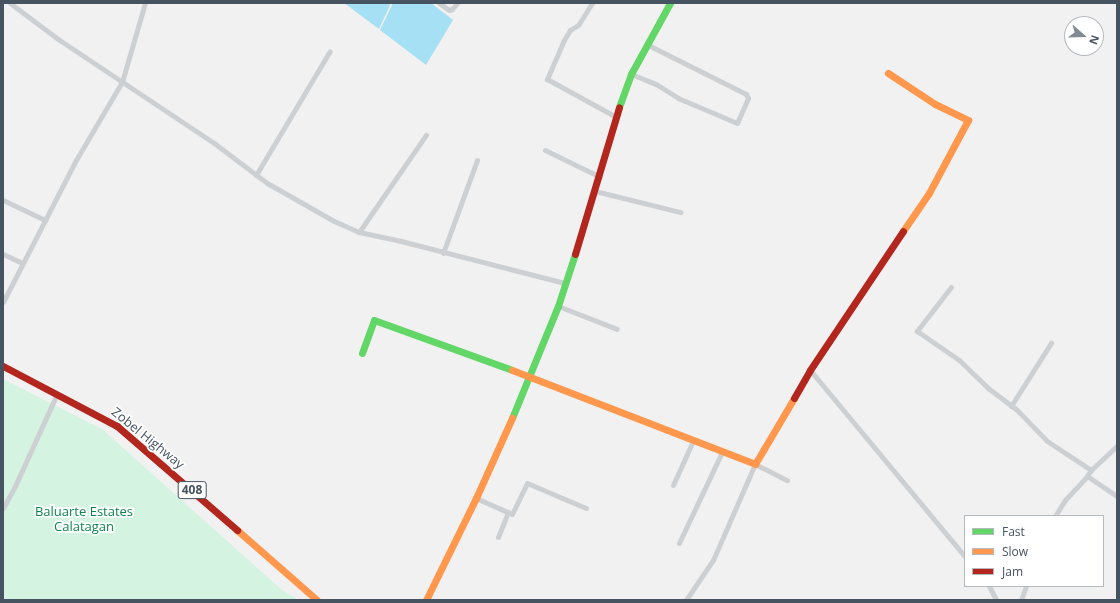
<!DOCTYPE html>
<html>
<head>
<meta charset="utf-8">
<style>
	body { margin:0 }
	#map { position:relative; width:1120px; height:603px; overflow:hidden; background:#f2f1f1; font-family:"Open Sans",sans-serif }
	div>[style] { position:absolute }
	.green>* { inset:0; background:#d4f3e1 }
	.water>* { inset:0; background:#a5e0f4 }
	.street>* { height:5px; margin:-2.5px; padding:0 2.5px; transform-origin:2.5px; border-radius:2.5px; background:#cdd0d3 }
	.fast>* { height:7px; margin:-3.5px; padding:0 3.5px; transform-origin:3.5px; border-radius:3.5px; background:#63d668 }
	.slow>* { height:7px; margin:-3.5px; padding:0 3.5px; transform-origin:3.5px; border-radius:3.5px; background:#ff974d }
	.jam>* { height:7px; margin:-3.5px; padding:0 3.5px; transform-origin:3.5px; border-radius:3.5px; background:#b3261e }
	span { translate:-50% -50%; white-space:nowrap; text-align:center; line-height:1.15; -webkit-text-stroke:3.5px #fff; paint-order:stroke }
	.shield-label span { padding:1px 3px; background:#fff; border:1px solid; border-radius:3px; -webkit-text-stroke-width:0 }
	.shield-label { font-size:12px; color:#465360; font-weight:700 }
	.street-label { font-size:13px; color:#465360 }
	.park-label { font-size:13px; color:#0d854f }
	.frame { position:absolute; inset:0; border:4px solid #465360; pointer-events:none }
	.legend { position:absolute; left:964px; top:515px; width:140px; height:72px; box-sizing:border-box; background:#fff; border:1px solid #b5babf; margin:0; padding:5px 7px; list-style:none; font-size:12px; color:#465360 }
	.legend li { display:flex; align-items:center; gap:8px; height:20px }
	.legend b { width:20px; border:1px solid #b5babf }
	.north { position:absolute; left:1064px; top:16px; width:40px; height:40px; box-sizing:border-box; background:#fff; border:1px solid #b5babf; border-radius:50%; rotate:110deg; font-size:11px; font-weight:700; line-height:16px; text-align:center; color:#465360 }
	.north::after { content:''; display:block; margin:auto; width:14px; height:18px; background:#828a93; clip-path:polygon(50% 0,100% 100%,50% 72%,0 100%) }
</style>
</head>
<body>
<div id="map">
	<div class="green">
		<div style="clip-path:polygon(3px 379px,102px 429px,282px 590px,299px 600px,3px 600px)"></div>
	</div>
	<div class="water">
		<div style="clip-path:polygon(344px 3px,391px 3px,379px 29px)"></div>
		<div style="clip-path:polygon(393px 3px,431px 3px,453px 20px,426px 65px,380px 30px)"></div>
	</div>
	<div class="street">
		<div style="left:10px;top:3px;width:60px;rotate:36.9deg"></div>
		<div style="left:58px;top:39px;width:187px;rotate:33.7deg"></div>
		<div style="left:214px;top:143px;width:66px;rotate:37deg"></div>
		<div style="left:267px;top:183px;width:77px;rotate:29.6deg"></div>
		<div style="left:334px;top:221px;width:27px;rotate:24deg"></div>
		<div style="left:359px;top:232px;width:43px;rotate:12.1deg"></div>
		<div style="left:401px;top:241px;width:168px;rotate:14.4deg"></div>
		<div style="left:439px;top:3px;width:12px;rotate:35deg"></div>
		<div style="left:449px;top:10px;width:3px;rotate:-18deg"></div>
		<div style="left:452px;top:9px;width:8px;rotate:-50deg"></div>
		<div style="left:592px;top:3px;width:26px;rotate:122deg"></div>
		<div style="left:578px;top:25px;width:9px;rotate:148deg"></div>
		<div style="left:570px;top:30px;width:12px;rotate:121deg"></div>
		<div style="left:564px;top:40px;width:43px;rotate:113.6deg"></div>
		<div style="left:547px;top:79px;width:79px;rotate:28.8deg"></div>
		<div style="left:631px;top:74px;width:27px;rotate:22deg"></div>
		<div style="left:656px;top:84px;width:26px;rotate:32deg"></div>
		<div style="left:678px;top:98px;width:64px;rotate:23deg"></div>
		<div style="left:737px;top:123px;width:27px;rotate:-66deg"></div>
		<div style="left:748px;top:98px;width:4px;rotate:-117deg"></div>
		<div style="left:746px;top:94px;width:110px;rotate:-153.4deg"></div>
		<div style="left:545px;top:150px;width:61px;rotate:26.1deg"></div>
		<div style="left:256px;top:175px;width:144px;rotate:-59.2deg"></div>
		<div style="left:595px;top:191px;width:88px;rotate:13.9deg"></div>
		<div style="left:3px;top:200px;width:47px;rotate:25.5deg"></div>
		<div style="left:359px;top:232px;width:118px;rotate:-55.4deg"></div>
		<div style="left:443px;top:253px;width:99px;rotate:-69.9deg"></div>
		<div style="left:3px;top:254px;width:21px;rotate:25deg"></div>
		<div style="left:951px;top:287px;width:56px;rotate:127.7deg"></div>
		<div style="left:917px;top:331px;width:51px;rotate:34.6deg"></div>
		<div style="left:959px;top:360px;width:40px;rotate:44deg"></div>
		<div style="left:988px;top:388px;width:36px;rotate:37deg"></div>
		<div style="left:1017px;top:410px;width:43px;rotate:45.9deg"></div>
		<div style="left:1047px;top:441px;width:53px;rotate:33.4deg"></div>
		<div style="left:3px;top:302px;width:160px;rotate:-62.8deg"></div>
		<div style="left:76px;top:160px;width:91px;rotate:-59.5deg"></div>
		<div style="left:122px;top:82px;width:82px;rotate:-73.8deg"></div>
		<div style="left:558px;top:306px;width:63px;rotate:21.3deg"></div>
		<div style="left:810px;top:370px;width:243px;rotate:50.3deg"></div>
		<div style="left:1011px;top:406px;width:75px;rotate:-57.6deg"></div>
		<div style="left:1087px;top:476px;width:36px;rotate:34deg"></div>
		<div style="left:673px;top:485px;width:48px;rotate:-65.6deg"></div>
		<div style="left:476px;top:498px;width:39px;rotate:24deg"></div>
		<div style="left:512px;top:514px;width:34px;rotate:-64deg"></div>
		<div style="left:527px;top:483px;width:64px;rotate:23deg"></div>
		<div style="left:3px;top:508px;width:25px;rotate:-61deg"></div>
		<div style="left:15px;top:486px;width:101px;rotate:-65.5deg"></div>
		<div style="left:1055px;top:516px;width:19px;rotate:-58deg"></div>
		<div style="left:1065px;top:500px;width:33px;rotate:-47deg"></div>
		<div style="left:1087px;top:476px;width:7px;rotate:-56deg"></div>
		<div style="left:1091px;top:470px;width:35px;rotate:-43deg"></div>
		<div style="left:498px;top:537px;width:27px;rotate:-68deg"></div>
		<div style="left:679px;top:543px;width:101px;rotate:-64.7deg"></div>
		<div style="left:989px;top:586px;width:16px;rotate:63deg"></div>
		<div style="left:686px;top:600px;width:48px;rotate:-56deg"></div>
		<div style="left:713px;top:560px;width:105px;rotate:-66.4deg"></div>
		<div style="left:755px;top:464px;width:36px;rotate:27deg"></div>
		<div style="left:1021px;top:600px;width:15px;rotate:-70deg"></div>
	</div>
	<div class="fast">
		<div style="left:619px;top:107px;width:35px;rotate:-70deg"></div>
		<div style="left:631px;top:74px;width:81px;rotate:-61.2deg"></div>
		<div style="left:362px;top:353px;width:35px;rotate:-70deg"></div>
		<div style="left:374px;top:320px;width:147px;rotate:19.9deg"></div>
		<div style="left:512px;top:418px;width:121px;rotate:-67.7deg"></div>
		<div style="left:558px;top:306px;width:55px;rotate:-71.9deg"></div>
	</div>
	<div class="slow">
		<div style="left:888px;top:73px;width:56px;rotate:33.4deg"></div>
		<div style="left:935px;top:104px;width:37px;rotate:26deg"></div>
		<div style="left:968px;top:120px;width:83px;rotate:118.1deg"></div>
		<div style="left:929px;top:193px;width:46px;rotate:124.4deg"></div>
		<div style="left:512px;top:370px;width:261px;rotate:21.1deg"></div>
		<div style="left:755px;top:464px;width:77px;rotate:-59.4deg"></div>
		<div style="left:237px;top:530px;width:106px;rotate:41.2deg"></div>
		<div style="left:426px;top:600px;width:114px;rotate:-63.9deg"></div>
		<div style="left:476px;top:498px;width:88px;rotate:-65.8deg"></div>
	</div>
	<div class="jam">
		<div style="left:575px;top:254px;width:153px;rotate:-73.3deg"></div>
		<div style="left:3px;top:366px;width:129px;rotate:27.8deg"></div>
		<div style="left:117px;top:426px;width:159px;rotate:40.9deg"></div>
		<div style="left:794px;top:398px;width:32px;rotate:-60deg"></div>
		<div style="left:810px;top:370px;width:167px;rotate:-56.2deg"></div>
	</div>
	<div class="shield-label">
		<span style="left:192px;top:490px">408</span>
	</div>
	<div class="street-label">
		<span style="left:148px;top:438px;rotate:39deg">Zobel Highway</span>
	</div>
	<div class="park-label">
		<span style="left:84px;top:519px">Baluarte Estates<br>Calatagan</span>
	</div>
	<div class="frame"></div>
	<ul class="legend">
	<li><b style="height:5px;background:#63d668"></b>Fast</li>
	<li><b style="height:5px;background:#ff974d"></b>Slow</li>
	<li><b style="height:5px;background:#b3261e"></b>Jam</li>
	</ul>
	<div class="north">N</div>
</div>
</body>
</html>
